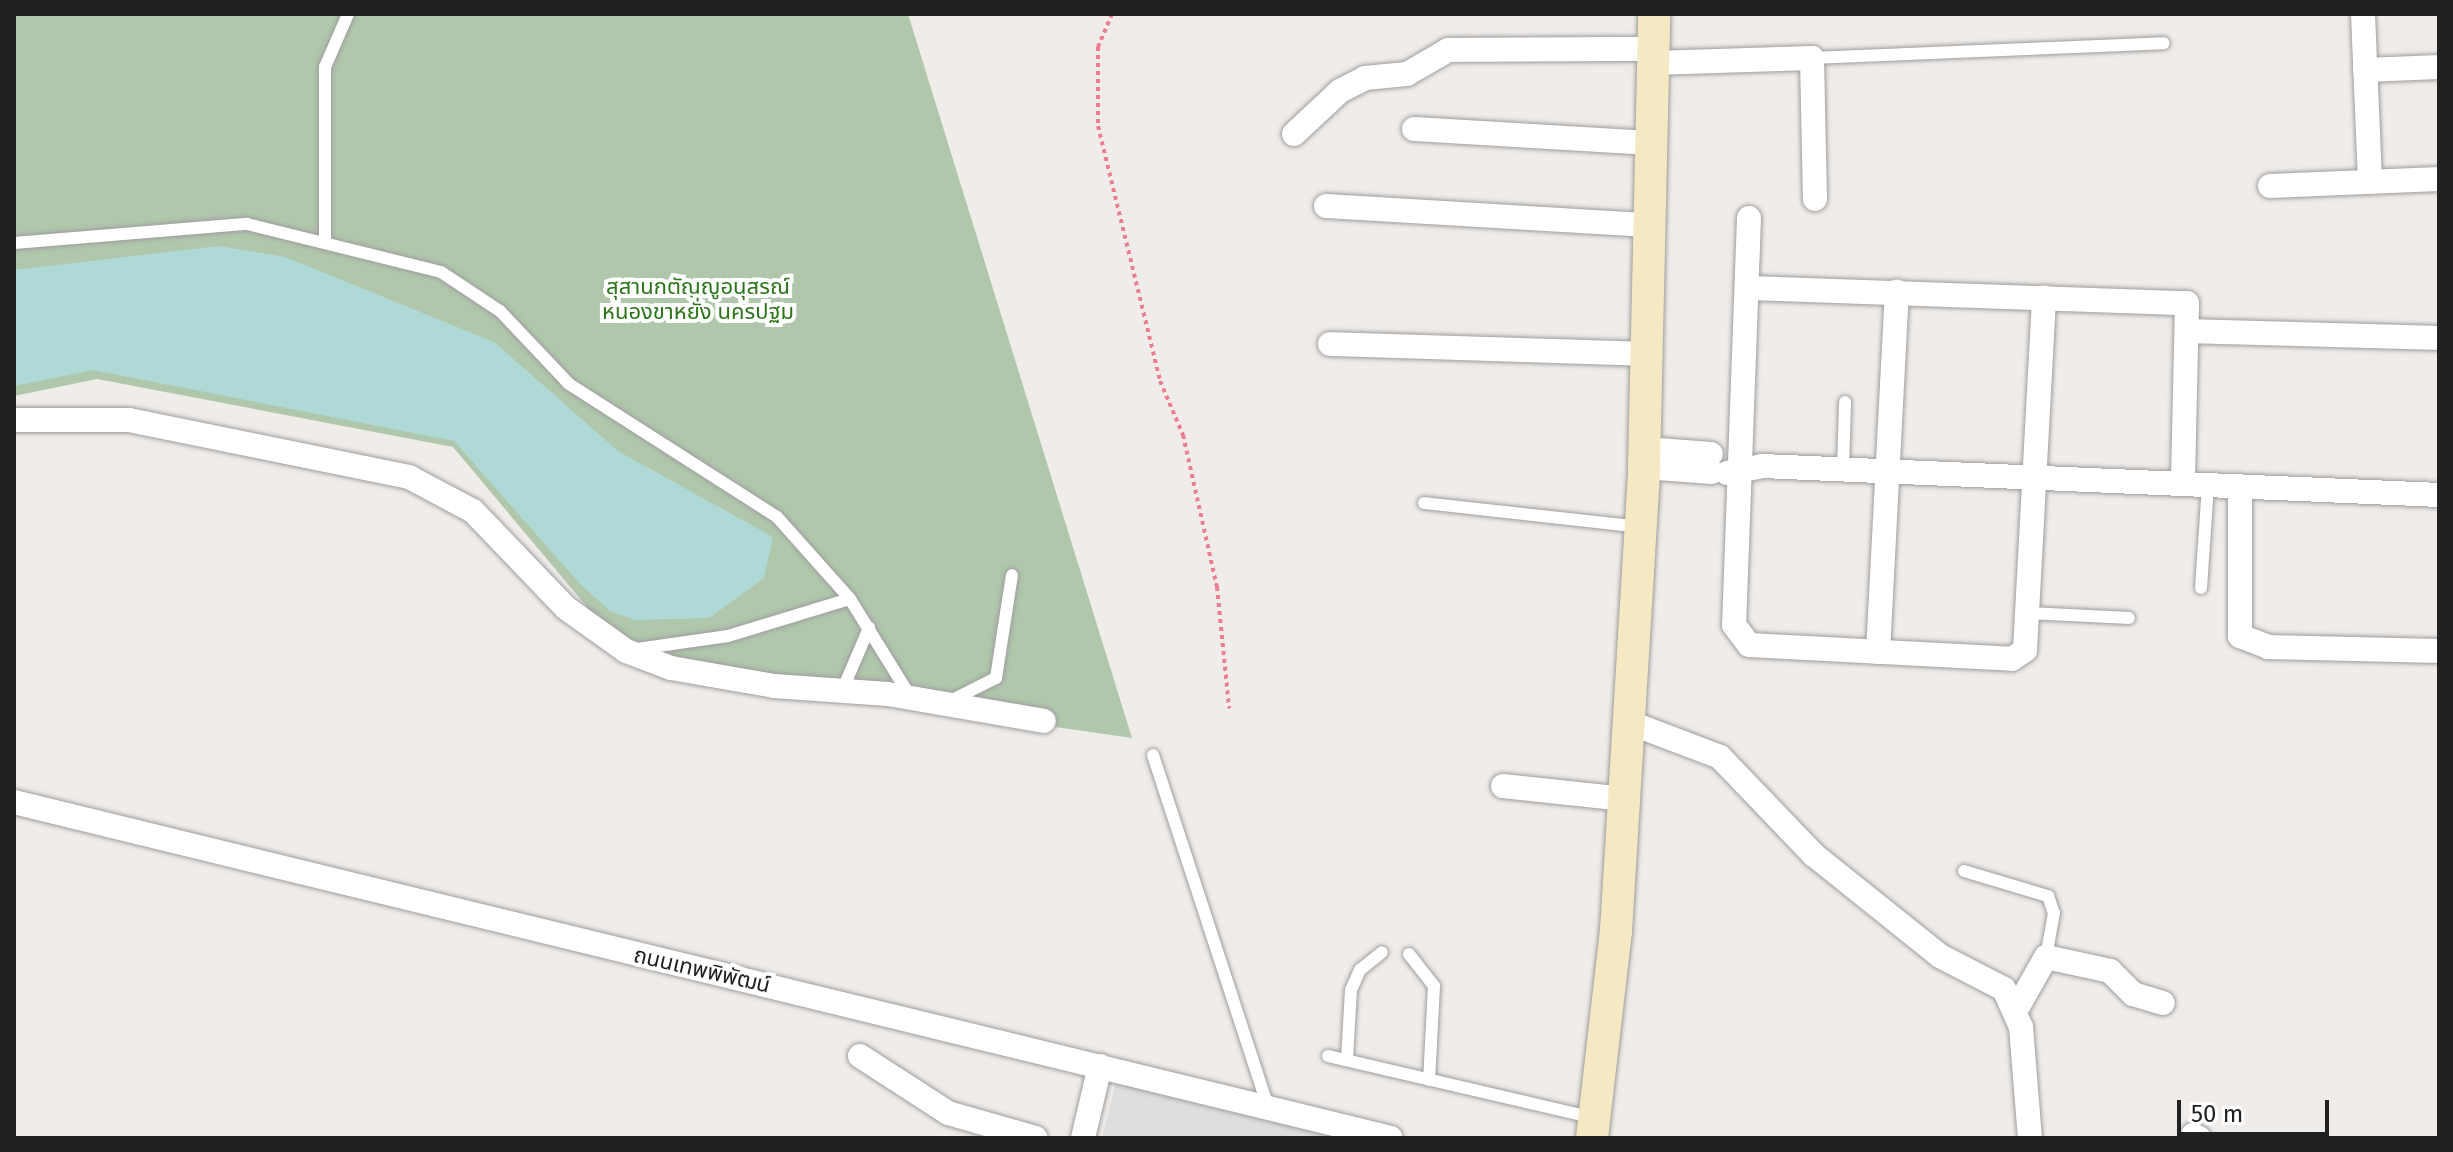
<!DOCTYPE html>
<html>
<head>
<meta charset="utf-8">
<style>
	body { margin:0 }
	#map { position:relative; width:2453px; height:1152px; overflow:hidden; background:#f0ece9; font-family:"Fira Sans","Noto Sans Thai",sans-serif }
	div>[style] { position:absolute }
	.residential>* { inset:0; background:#dfdede }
	.cemetery>* { inset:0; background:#b0c7ac }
	.water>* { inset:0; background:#aed9d7 }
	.path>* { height:4px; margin-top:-2px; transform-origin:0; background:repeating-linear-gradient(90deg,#ec7e91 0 4px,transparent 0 8px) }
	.roads { filter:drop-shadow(0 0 2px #9e9e9e) drop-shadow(0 0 2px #9e9e9e) }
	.lane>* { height:12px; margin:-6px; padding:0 6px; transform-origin:6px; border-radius:6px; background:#fff }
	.street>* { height:24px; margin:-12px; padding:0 12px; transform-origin:12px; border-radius:12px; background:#fff }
	.secondary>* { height:32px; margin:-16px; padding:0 16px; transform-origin:16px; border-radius:16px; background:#f4e9c3 }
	span { translate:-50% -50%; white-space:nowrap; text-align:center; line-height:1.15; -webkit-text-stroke:8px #fff; paint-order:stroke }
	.park-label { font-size:22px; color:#2a7618 }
	.street-label { font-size:22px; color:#212121 }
	.frame { position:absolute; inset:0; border:16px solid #212121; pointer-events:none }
	.scale { position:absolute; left:2177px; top:1100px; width:152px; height:36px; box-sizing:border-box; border:4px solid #212121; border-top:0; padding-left:10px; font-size:24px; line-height:28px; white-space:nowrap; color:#212121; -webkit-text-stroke:6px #fff; paint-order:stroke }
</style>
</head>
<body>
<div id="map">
	<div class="residential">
		<div style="clip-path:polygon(1117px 1078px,1349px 1138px,1102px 1138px)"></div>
	</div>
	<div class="cemetery">
		<div style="clip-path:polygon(14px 14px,908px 14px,1132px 738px,760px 684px,668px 662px,608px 632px,453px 447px,97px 379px,14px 396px)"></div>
	</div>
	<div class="water">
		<div style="clip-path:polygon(219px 246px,285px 257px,494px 342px,618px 451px,773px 537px,764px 578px,709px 618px,635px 620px,610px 611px,581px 585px,454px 441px,93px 370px,14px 386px,14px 270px)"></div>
	</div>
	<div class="path">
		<div style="left:1112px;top:14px;width:36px;rotate:113deg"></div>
		<div style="left:1098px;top:47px;width:79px;rotate:90deg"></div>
		<div style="left:1098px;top:126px;width:262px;rotate:76.3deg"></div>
		<div style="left:1160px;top:381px;width:59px;rotate:66.9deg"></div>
		<div style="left:1183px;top:435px;width:156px;rotate:77.4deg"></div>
		<div style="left:1217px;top:587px;width:122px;rotate:84.3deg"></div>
	</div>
	<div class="roads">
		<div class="lane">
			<div style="left:1812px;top:58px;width:352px;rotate:-2.4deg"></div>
			<div style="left:14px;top:243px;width:234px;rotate:-4.7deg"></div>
			<div style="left:247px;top:224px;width:200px;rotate:13.9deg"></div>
			<div style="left:441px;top:272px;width:71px;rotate:33.5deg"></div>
			<div style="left:500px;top:311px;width:100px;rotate:46.6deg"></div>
			<div style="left:569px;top:384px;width:247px;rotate:32.6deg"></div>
			<div style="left:777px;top:517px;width:110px;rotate:48.3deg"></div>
			<div style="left:850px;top:599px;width:114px;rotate:58.3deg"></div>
			<div style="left:325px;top:243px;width:176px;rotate:-90deg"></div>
			<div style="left:325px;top:67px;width:58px;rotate:-66.5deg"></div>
			<div style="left:1843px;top:470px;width:68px;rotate:-88.3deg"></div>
			<div style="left:1424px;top:503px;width:217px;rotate:6.3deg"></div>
			<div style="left:2201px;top:588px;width:103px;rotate:-86.1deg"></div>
			<div style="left:2029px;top:613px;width:100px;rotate:2.9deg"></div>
			<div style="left:637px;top:649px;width:92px;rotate:-8.1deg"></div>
			<div style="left:728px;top:636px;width:127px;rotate:-16.9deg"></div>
			<div style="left:842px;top:691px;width:69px;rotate:-66.8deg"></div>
			<div style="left:954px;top:699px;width:47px;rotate:-26.6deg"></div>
			<div style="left:996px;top:678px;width:104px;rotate:-81.2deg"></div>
			<div style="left:1153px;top:755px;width:369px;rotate:71.9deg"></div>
			<div style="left:1964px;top:871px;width:88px;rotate:16.6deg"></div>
			<div style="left:2048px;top:896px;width:18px;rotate:71deg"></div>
			<div style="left:2054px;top:913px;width:45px;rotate:100.3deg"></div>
			<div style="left:1409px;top:954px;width:41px;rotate:52deg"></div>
			<div style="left:1434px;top:986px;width:94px;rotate:93deg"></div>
			<div style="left:1328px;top:1056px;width:273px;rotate:13.1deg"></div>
			<div style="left:1347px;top:1059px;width:69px;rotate:-86.7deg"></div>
			<div style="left:1351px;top:990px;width:22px;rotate:-66deg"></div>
			<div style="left:1360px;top:970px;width:28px;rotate:-39deg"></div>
		</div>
		<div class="street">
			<div style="left:2363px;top:14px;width:168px;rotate:87.6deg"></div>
			<div style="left:1653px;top:63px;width:159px;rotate:-1.8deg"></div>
			<div style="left:1812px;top:58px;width:141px;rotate:88.8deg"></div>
			<div style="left:2365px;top:70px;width:74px;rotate:-2.3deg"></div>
			<div style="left:1414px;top:129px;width:237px;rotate:3.4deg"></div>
			<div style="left:1294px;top:134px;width:63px;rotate:-43.1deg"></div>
			<div style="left:1340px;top:91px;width:28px;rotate:-27deg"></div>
			<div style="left:1365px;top:78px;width:42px;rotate:-5.4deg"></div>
			<div style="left:1407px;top:74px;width:48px;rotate:-30.3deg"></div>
			<div style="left:1448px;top:50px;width:205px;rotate:-0.3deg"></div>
			<div style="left:2270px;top:186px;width:169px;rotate:-2.4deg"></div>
			<div style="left:1326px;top:206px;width:323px;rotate:3.4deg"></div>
			<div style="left:1749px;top:218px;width:407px;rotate:92.1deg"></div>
			<div style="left:1734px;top:625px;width:25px;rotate:53deg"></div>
			<div style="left:1749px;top:645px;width:263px;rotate:3deg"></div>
			<div style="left:2012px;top:659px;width:16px;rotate:-35deg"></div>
			<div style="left:2025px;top:650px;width:353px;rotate:-86.9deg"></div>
			<div style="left:1747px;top:288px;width:440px;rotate:2deg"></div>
			<div style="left:2187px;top:303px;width:181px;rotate:91.3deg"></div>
			<div style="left:2188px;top:331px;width:251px;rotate:1.6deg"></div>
			<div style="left:1330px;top:344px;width:316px;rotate:1.8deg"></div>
			<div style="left:14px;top:420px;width:115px"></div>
			<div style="left:129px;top:420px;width:286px;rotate:11.5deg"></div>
			<div style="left:409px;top:477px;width:72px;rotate:28deg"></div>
			<div style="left:473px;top:511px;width:134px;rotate:46.2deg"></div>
			<div style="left:566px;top:608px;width:74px;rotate:35.6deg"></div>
			<div style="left:626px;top:651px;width:48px;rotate:20.7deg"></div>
			<div style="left:671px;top:668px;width:105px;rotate:9.9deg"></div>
			<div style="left:774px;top:686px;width:114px;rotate:4deg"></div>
			<div style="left:888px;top:694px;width:158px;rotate:9.8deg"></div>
			<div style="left:1645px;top:449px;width:66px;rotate:4.3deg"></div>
			<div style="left:1644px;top:467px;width:68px;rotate:4.2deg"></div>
			<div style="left:1727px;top:473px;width:36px;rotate:-11deg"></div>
			<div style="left:1762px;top:466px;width:678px;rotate:2.45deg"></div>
			<div style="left:2240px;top:486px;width:150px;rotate:90deg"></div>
			<div style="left:2240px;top:636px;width:30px;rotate:21deg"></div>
			<div style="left:2268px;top:647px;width:171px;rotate:1.3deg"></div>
			<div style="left:1878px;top:652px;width:361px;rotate:-87deg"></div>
			<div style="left:1628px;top:722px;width:98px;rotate:20.8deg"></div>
			<div style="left:1720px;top:757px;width:136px;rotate:46.2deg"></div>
			<div style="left:1814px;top:855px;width:161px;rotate:38.7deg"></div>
			<div style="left:1940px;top:956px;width:72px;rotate:27.3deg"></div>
			<div style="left:2004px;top:989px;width:42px;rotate:65.9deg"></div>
			<div style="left:2021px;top:1027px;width:111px;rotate:85.4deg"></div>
			<div style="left:1503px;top:786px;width:122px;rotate:6.1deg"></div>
			<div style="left:14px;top:802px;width:1417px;rotate:13.71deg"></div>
			<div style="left:2016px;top:1010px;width:61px;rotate:-60.5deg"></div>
			<div style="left:2046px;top:957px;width:66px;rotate:12.3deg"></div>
			<div style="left:2110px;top:971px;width:33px;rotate:45deg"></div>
			<div style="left:2133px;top:994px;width:31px;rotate:17deg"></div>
			<div style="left:860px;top:1056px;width:105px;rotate:32.9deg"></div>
			<div style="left:948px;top:1113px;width:91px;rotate:15.9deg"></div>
			<div style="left:2193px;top:1135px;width:7px;rotate:27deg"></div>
			<div style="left:1083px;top:1138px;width:74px;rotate:-76.7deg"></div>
		</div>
		<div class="secondary">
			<div style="left:1592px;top:1138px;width:208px;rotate:-83.4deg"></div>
			<div style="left:1616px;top:931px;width:465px;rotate:-86.5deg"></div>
			<div style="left:1644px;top:467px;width:453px;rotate:-88.7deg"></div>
		</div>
	</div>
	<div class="park-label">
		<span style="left:698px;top:299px">สุสานกตัญญูอนุสรณ์<br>หนองขาหยั่ง นครปฐม</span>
	</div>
	<div class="street-label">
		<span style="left:702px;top:970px;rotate:13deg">ถนนเทพพิพัฒน์</span>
	</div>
	<div class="frame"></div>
	<div class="scale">50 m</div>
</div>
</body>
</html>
